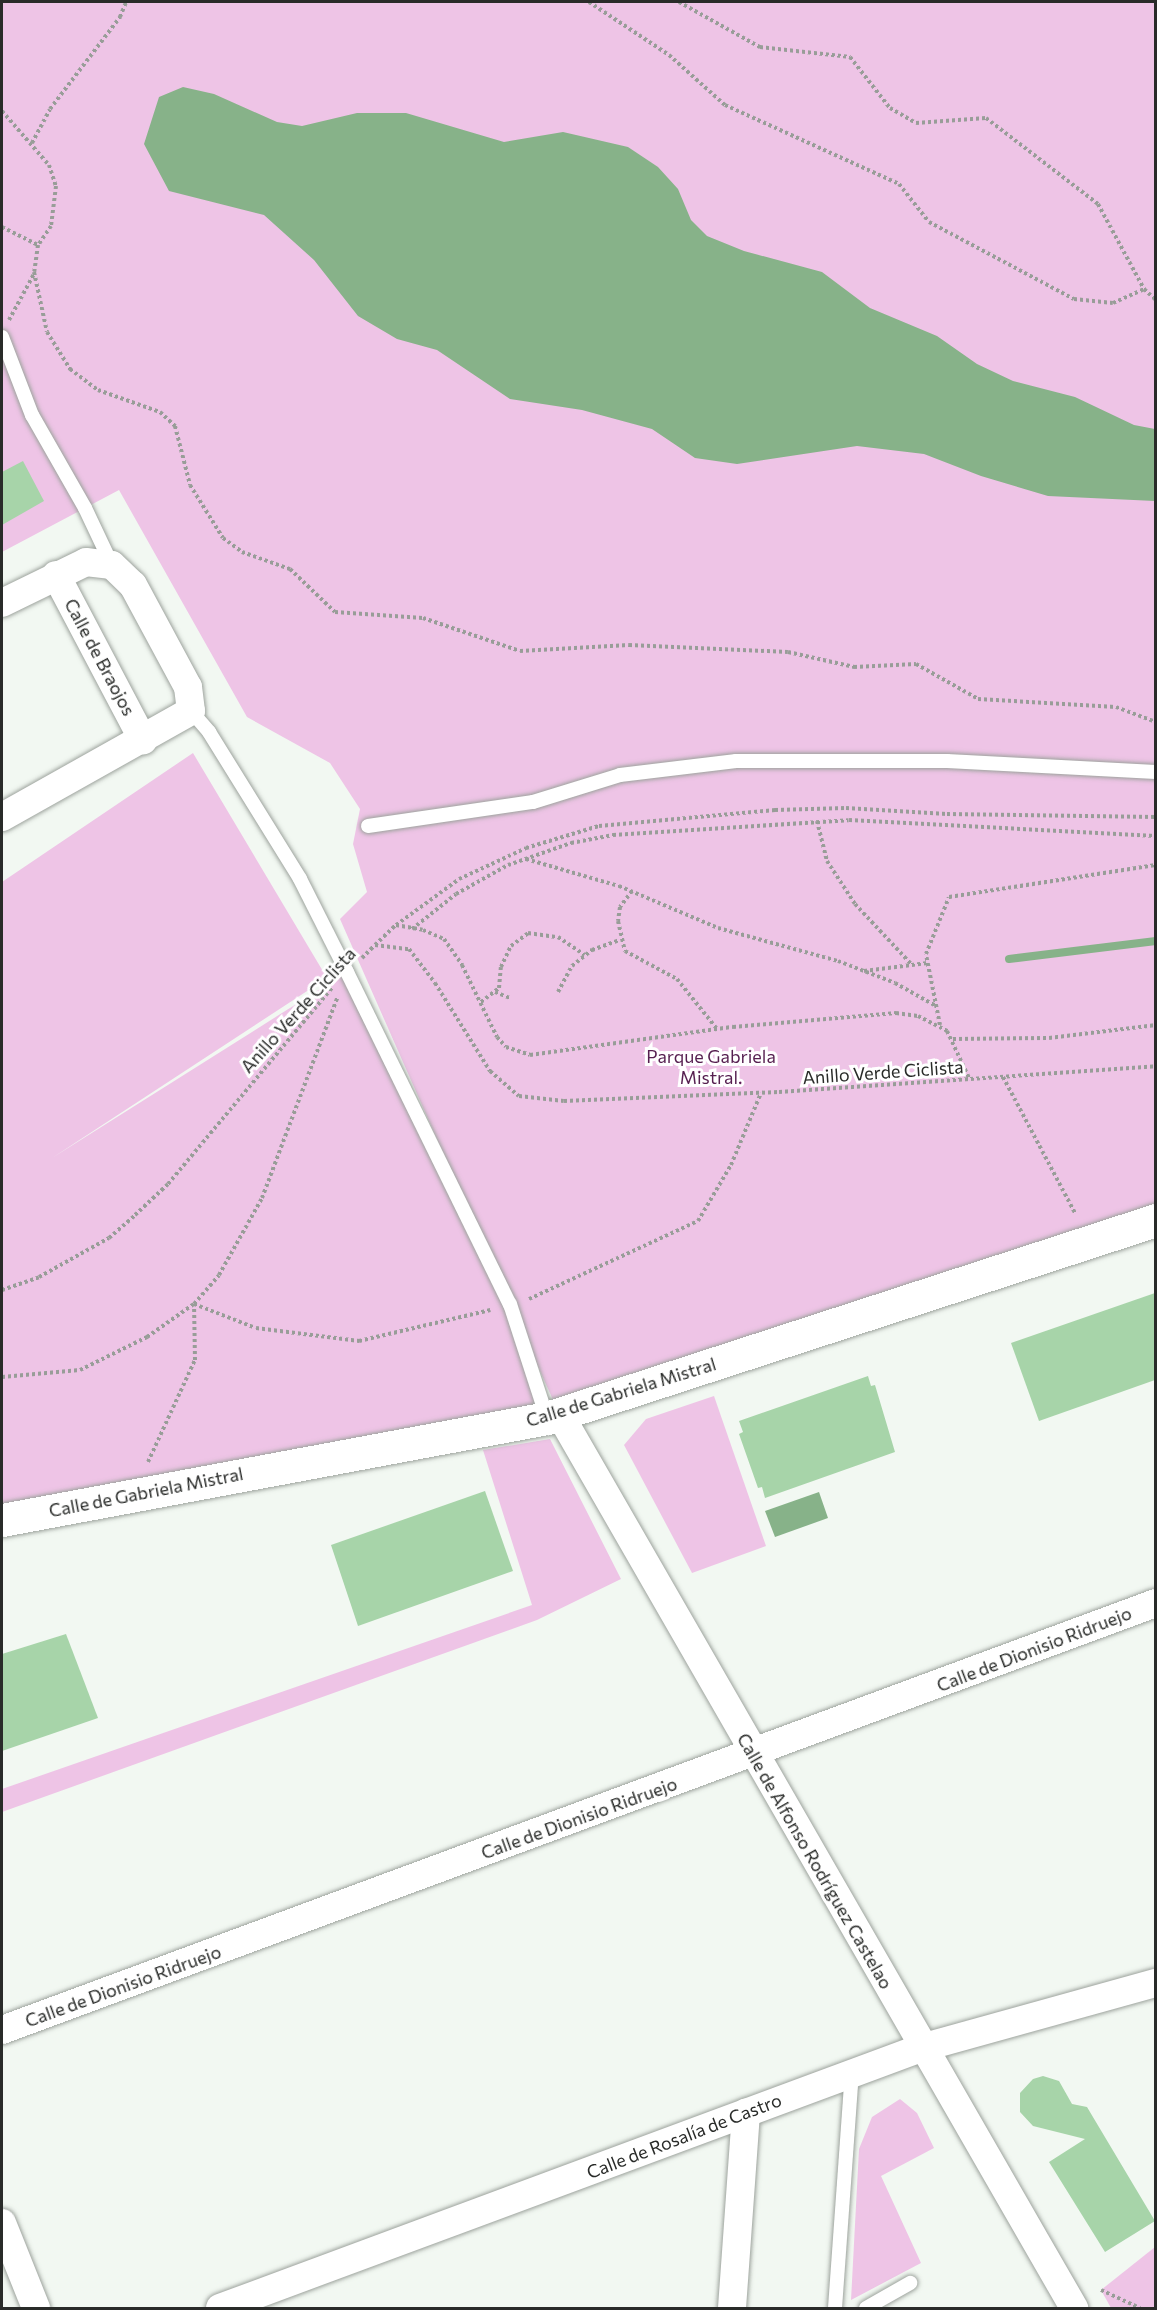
<!DOCTYPE html>
<html>
<head>
<meta charset="utf-8">
<style>
	body { margin:0 }
	#map { position:relative; width:1157px; height:2310px; overflow:hidden; background:#f2f8f2; font-family:Commissioner,sans-serif }
	div>[style] { position:absolute }
	.green>* { inset:0; background:#eec4e6 }
	.water>* { inset:0; background:#87b289 }
	.stream>* { height:8px; margin:-4px; padding:0 4px; transform-origin:4px; border-radius:4px; background:#87b289 }
	.building>* { inset:0; background:#a7d4a9 }
	.path>* { height:4px; margin-top:-2px; transform-origin:0; background:repeating-linear-gradient(90deg,#989d98 0 3px,transparent 0 6px) }
	.roads { filter:drop-shadow(0 0 2px #9da39d) drop-shadow(0 0 2px #9da39d) }
	.lane>* { height:14px; margin:-7px; padding:0 7px; transform-origin:7px; border-radius:7px; background:#fff }
	.street>* { height:28px; margin:-14px; padding:0 14px; transform-origin:14px; border-radius:14px; background:#fff }
	.secondary>* { height:33px; margin:-16.5px; padding:0 16.5px; transform-origin:16.5px; border-radius:16.5px; background:#fff }
	span { translate:-50% -50%; white-space:nowrap; text-align:center; line-height:1.15; -webkit-text-stroke:6px #fff; paint-order:stroke }
	.street-label { font-size:18px; color:#292b29 }
	.park-label { font-size:18px; color:#561f50 }
	.frame { position:absolute; inset:0; border:3px solid #292b29; pointer-events:none }
</style>
</head>
<body>
<div id="map">
	<div class="green">
		<div style="clip-path:polygon(2px 2px,1155px 2px,1155px 1208px,559px 1413px,515px 1316px,547px 1418px,2px 1512px,2px 882px,193px 753px,327px 978px,52px 1158px,347px 972px,495px 1271px,340px 919px,367px 892px,353px 844px,360px 809px,330px 763px,247px 717px,119px 490px,2px 552px)"></div>
		<div style="clip-path:polygon(714px 1396px,766px 1546px,692px 1573px,624px 1445px,646px 1419px)"></div>
		<div style="clip-path:polygon(550px 1439px,621px 1579px,537px 1620px,2px 1812px,2px 1789px,532px 1605px,483px 1450px)"></div>
		<div style="clip-path:polygon(900px 2099px,917px 2113px,934px 2148px,881px 2176px,921px 2263px,851px 2300px,859px 2149px,872px 2117px)"></div>
		<div style="clip-path:polygon(1155px 2247px,1155px 2308px,1111px 2308px,1101px 2290px)"></div>
	</div>
	<div class="water">
		<div style="clip-path:polygon(183px 87px,214px 94px,277px 122px,302px 126px,357px 113px,406px 113px,504px 142px,563px 132px,628px 147px,658px 167px,678px 189px,691px 220px,707px 236px,744px 251px,822px 272px,870px 308px,937px 336px,977px 364px,1013px 381px,1075px 397px,1134px 425px,1155px 429px,1155px 501px,1048px 496px,981px 476px,924px 454px,857px 446px,737px 464px,695px 458px,652px 429px,582px 410px,510px 399px,437px 350px,397px 339px,358px 316px,314px 260px,264px 215px,169px 191px,144px 144px,159px 97px)"></div>
		<div style="clip-path:polygon(819px 1492px,828px 1518px,775px 1537px,765px 1511px)"></div>
	</div>
	<div class="stream">
		<div style="left:1009px;top:959px;width:148px;rotate:-7deg"></div>
	</div>
	<div class="building">
		<div style="clip-path:polygon(23px 461px,44px 501px,2px 525px,2px 472px)"></div>
		<div style="clip-path:polygon(1155px 1293px,1155px 1380px,1039px 1421px,1011px 1343px)"></div>
		<div style="clip-path:polygon(868px 1376px,871px 1386px,875px 1385px,895px 1452px,765px 1498px,762px 1487px,758px 1488px,739px 1434px,743px 1432px,739px 1421px)"></div>
		<div style="clip-path:polygon(485px 1491px,513px 1571px,358px 1626px,331px 1545px)"></div>
		<div style="clip-path:polygon(66px 1634px,98px 1718px,2px 1751px,2px 1654px)"></div>
		<div style="clip-path:polygon(1043px 2076px,1059px 2081px,1072px 2104px,1087px 2107px,1155px 2221px,1105px 2252px,1049px 2162px,1085px 2139px,1033px 2126px,1020px 2112px,1020px 2093px,1033px 2079px)"></div>
	</div>
	<div class="path">
		<div style="left:589px;top:2px;width:96px;rotate:33.5deg"></div>
		<div style="left:669px;top:55px;width:75px;rotate:41.8deg"></div>
		<div style="left:725px;top:105px;width:191px;rotate:24.4deg"></div>
		<div style="left:899px;top:184px;width:48px;rotate:51.7deg"></div>
		<div style="left:929px;top:222px;width:164px;rotate:28deg"></div>
		<div style="left:1074px;top:299px;width:39px;rotate:6deg"></div>
		<div style="left:1113px;top:303px;width:34px;rotate:-24deg"></div>
		<div style="left:679px;top:2px;width:93px;rotate:29.1deg"></div>
		<div style="left:760px;top:47px;width:91px;rotate:6.3deg"></div>
		<div style="left:850px;top:57px;width:65px;rotate:51.9deg"></div>
		<div style="left:890px;top:108px;width:30px;rotate:30deg"></div>
		<div style="left:916px;top:123px;width:70px;rotate:-4.1deg"></div>
		<div style="left:986px;top:118px;width:141px;rotate:37.5deg"></div>
		<div style="left:1098px;top:204px;width:97px;rotate:61.6deg"></div>
		<div style="left:1144px;top:289px;width:16px;rotate:43deg"></div>
		<div style="left:2px;top:111px;width:72px;rotate:49deg"></div>
		<div style="left:49px;top:165px;width:22px;rotate:72deg"></div>
		<div style="left:56px;top:186px;width:40px;rotate:97.1deg"></div>
		<div style="left:51px;top:226px;width:23px;rotate:124deg"></div>
		<div style="left:38px;top:245px;width:27px;rotate:98deg"></div>
		<div style="left:34px;top:272px;width:61px;rotate:77.8deg"></div>
		<div style="left:47px;top:332px;width:44px;rotate:58.1deg"></div>
		<div style="left:70px;top:369px;width:35px;rotate:37deg"></div>
		<div style="left:98px;top:390px;width:66px;rotate:19.5deg"></div>
		<div style="left:160px;top:412px;width:21px;rotate:43deg"></div>
		<div style="left:175px;top:426px;width:61px;rotate:75.7deg"></div>
		<div style="left:190px;top:485px;width:62px;rotate:58.1deg"></div>
		<div style="left:223px;top:538px;width:24px;rotate:36deg"></div>
		<div style="left:242px;top:552px;width:51px;rotate:19.5deg"></div>
		<div style="left:290px;top:569px;width:62px;rotate:43.7deg"></div>
		<div style="left:335px;top:612px;width:88px;rotate:3.9deg"></div>
		<div style="left:423px;top:618px;width:102px;rotate:18.8deg"></div>
		<div style="left:520px;top:651px;width:109px;rotate:-3.2deg"></div>
		<div style="left:629px;top:645px;width:159px;rotate:2.5deg"></div>
		<div style="left:788px;top:652px;width:68px;rotate:12.8deg"></div>
		<div style="left:854px;top:667px;width:62px;rotate:-2.8deg"></div>
		<div style="left:916px;top:664px;width:71px;rotate:29.4deg"></div>
		<div style="left:978px;top:699px;width:138px;rotate:3.3deg"></div>
		<div style="left:1116px;top:707px;width:43px;rotate:20.6deg"></div>
		<div style="left:32px;top:143px;width:38px;rotate:-62deg"></div>
		<div style="left:50px;top:109px;width:116px;rotate:-52.7deg"></div>
		<div style="left:120px;top:17px;width:16px;rotate:-68deg"></div>
		<div style="left:2px;top:227px;width:40px;rotate:26.6deg"></div>
		<div style="left:9px;top:320px;width:52px;rotate:-61.5deg"></div>
		<div style="left:817px;top:821px;width:41px;rotate:76deg"></div>
		<div style="left:827px;top:861px;width:51px;rotate:56.9deg"></div>
		<div style="left:855px;top:904px;width:83px;rotate:46.9deg"></div>
		<div style="left:526px;top:859px;width:97px;rotate:16.2deg"></div>
		<div style="left:619px;top:886px;width:108px;rotate:23deg"></div>
		<div style="left:718px;top:928px;width:124px;rotate:15.4deg"></div>
		<div style="left:838px;top:961px;width:61px;rotate:21.1deg"></div>
		<div style="left:895px;top:983px;width:47px;rotate:29.3deg"></div>
		<div style="left:632px;top:891px;width:20px;rotate:127deg"></div>
		<div style="left:620px;top:907px;width:14px;rotate:98deg"></div>
		<div style="left:618px;top:921px;width:31px;rotate:77deg"></div>
		<div style="left:625px;top:951px;width:59px;rotate:28.3deg"></div>
		<div style="left:677px;top:979px;width:64px;rotate:51.3deg"></div>
		<div style="left:396px;top:925px;width:27px;rotate:10deg"></div>
		<div style="left:423px;top:930px;width:23px;rotate:23deg"></div>
		<div style="left:444px;top:939px;width:32px;rotate:55deg"></div>
		<div style="left:462px;top:965px;width:80px;rotate:64.1deg"></div>
		<div style="left:497px;top:1037px;width:13px;rotate:48deg"></div>
		<div style="left:506px;top:1047px;width:25px;rotate:18deg"></div>
		<div style="left:530px;top:1055px;width:205px;rotate:-7.9deg"></div>
		<div style="left:733px;top:1027px;width:164px;rotate:-4.9deg"></div>
		<div style="left:896px;top:1013px;width:22px;rotate:8deg"></div>
		<div style="left:918px;top:1016px;width:33px;rotate:27deg"></div>
		<div style="left:947px;top:1031px;width:54px;rotate:64.9deg"></div>
		<div style="left:412px;top:929px;width:56px;rotate:-38.5deg"></div>
		<div style="left:456px;top:894px;width:60px;rotate:-29.1deg"></div>
		<div style="left:508px;top:865px;width:67px;rotate:-19.2deg"></div>
		<div style="left:571px;top:843px;width:43px;rotate:-10.8deg"></div>
		<div style="left:613px;top:835px;width:236px;rotate:-3.6deg"></div>
		<div style="left:849px;top:820px;width:307px;rotate:3deg"></div>
		<div style="left:375px;top:945px;width:29px;rotate:-44deg"></div>
		<div style="left:396px;top:925px;width:78px;rotate:-36.1deg"></div>
		<div style="left:459px;top:879px;width:74px;rotate:-24.8deg"></div>
		<div style="left:526px;top:848px;width:76px;rotate:-16.8deg"></div>
		<div style="left:599px;top:826px;width:177px;rotate:-5.2deg"></div>
		<div style="left:775px;top:810px;width:71px;rotate:-1.6deg"></div>
		<div style="left:846px;top:808px;width:101px;rotate:3.4deg"></div>
		<div style="left:947px;top:814px;width:209px;rotate:0.8deg"></div>
		<div style="left:362px;top:958px;width:18px;rotate:-45deg"></div>
		<div style="left:375px;top:945px;width:34px;rotate:7deg"></div>
		<div style="left:409px;top:949px;width:43px;rotate:52.6deg"></div>
		<div style="left:435px;top:983px;width:104px;rotate:58deg"></div>
		<div style="left:490px;top:1071px;width:38px;rotate:41deg"></div>
		<div style="left:519px;top:1096px;width:45px;rotate:6.3deg"></div>
		<div style="left:564px;top:1101px;width:215px;rotate:-2.4deg"></div>
		<div style="left:779px;top:1092px;width:378px;rotate:-3.9deg"></div>
		<div style="left:864px;top:971px;width:64px;rotate:-7.2deg"></div>
		<div style="left:495px;top:992px;width:16px;rotate:22deg"></div>
		<div style="left:558px;top:992px;width:30px;rotate:-62deg"></div>
		<div style="left:572px;top:966px;width:26px;rotate:-39deg"></div>
		<div style="left:592px;top:950px;width:29px;rotate:-20deg"></div>
		<div style="left:481px;top:1002px;width:23px;rotate:-38deg"></div>
		<div style="left:499px;top:988px;width:21px;rotate:-85deg"></div>
		<div style="left:501px;top:967px;width:23px;rotate:-65deg"></div>
		<div style="left:511px;top:946px;width:21px;rotate:-37deg"></div>
		<div style="left:528px;top:933px;width:30px;rotate:8deg"></div>
		<div style="left:558px;top:937px;width:32px;rotate:34deg"></div>
		<div style="left:940px;top:1025px;width:72px;rotate:-101.2deg"></div>
		<div style="left:926px;top:954px;width:61px;rotate:-68deg"></div>
		<div style="left:949px;top:897px;width:209px;rotate:-8.8deg"></div>
		<div style="left:953px;top:1039px;width:96px;rotate:-0.6deg"></div>
		<div style="left:1049px;top:1038px;width:108px;rotate:-6.9deg"></div>
		<div style="left:1003px;top:1077px;width:154px;rotate:62.1deg"></div>
		<div style="left:2px;top:1290px;width:39px;rotate:-19deg"></div>
		<div style="left:39px;top:1277px;width:80px;rotate:-29.1deg"></div>
		<div style="left:109px;top:1238px;width:35px;rotate:-41deg"></div>
		<div style="left:135px;top:1215px;width:45px;rotate:-43.2deg"></div>
		<div style="left:168px;top:1184px;width:257px;rotate:-50.1deg"></div>
		<div style="left:529px;top:1299px;width:186px;rotate:-24.8deg"></div>
		<div style="left:698px;top:1221px;width:65px;rotate:-59.5deg"></div>
		<div style="left:731px;top:1165px;width:78px;rotate:-67.4deg"></div>
		<div style="left:2px;top:1377px;width:78px;rotate:-5.1deg"></div>
		<div style="left:80px;top:1370px;width:75px;rotate:-26.2deg"></div>
		<div style="left:147px;top:1337px;width:57px;rotate:-35.1deg"></div>
		<div style="left:194px;top:1304px;width:38px;rotate:-49deg"></div>
		<div style="left:219px;top:1275px;width:88px;rotate:-60.8deg"></div>
		<div style="left:262px;top:1198px;width:214px;rotate:-69.4deg"></div>
		<div style="left:148px;top:1462px;width:112px;rotate:-65.3deg"></div>
		<div style="left:195px;top:1360px;width:56px;rotate:-91deg"></div>
		<div style="left:194px;top:1304px;width:66px;rotate:21.2deg"></div>
		<div style="left:256px;top:1328px;width:104px;rotate:7.2deg"></div>
		<div style="left:359px;top:1341px;width:135px;rotate:-13.3deg"></div>
		<div style="left:1101px;top:2290px;width:43px;rotate:24.8deg"></div>
	</div>
	<div class="roads">
		<div class="lane">
			<div style="left:2px;top:337px;width:84px;rotate:69deg"></div>
			<div style="left:32px;top:415px;width:107px;rotate:60.3deg"></div>
			<div style="left:85px;top:508px;width:63px;rotate:64.7deg"></div>
			<div style="left:191px;top:711px;width:28px;rotate:49deg"></div>
			<div style="left:209px;top:732px;width:173px;rotate:58.2deg"></div>
			<div style="left:300px;top:879px;width:104px;rotate:63.2deg"></div>
			<div style="left:347px;top:972px;width:370px;rotate:63.9deg"></div>
			<div style="left:510px;top:1304px;width:120px;rotate:72deg"></div>
			<div style="left:368px;top:826px;width:167px;rotate:-8.3deg"></div>
			<div style="left:533px;top:802px;width:91px;rotate:-17.2deg"></div>
			<div style="left:620px;top:775px;width:117px;rotate:-6.9deg"></div>
			<div style="left:736px;top:761px;width:211px"></div>
			<div style="left:947px;top:761px;width:209px;rotate:3deg"></div>
			<div style="left:835px;top:2308px;width:237px;rotate:-85.9deg"></div>
			<div style="left:866px;top:2308px;width:51px;rotate:-29.6deg"></div>
		</div>
		<div class="street">
			<div style="left:56px;top:575px;width:187px;rotate:62.2deg"></div>
			<div style="left:2px;top:603px;width:93px;rotate:-26deg"></div>
			<div style="left:86px;top:562px;width:26px;rotate:7deg"></div>
			<div style="left:112px;top:565px;width:29px;rotate:44deg"></div>
			<div style="left:133px;top:585px;width:116px;rotate:61.7deg"></div>
			<div style="left:188px;top:687px;width:24px;rotate:83deg"></div>
			<div style="left:191px;top:711px;width:217px;rotate:150.7deg"></div>
			<div style="left:559px;top:1413px;width:1033px;rotate:60.08deg"></div>
			<div style="left:2px;top:2030px;width:1230px;rotate:-20.31deg"></div>
			<div style="left:2px;top:2223px;width:92px;rotate:68.2deg"></div>
			<div style="left:220px;top:2308px;width:748px;rotate:-20.35deg"></div>
			<div style="left:921px;top:2048px;width:244px;rotate:-15.5deg"></div>
			<div style="left:732px;top:2308px;width:196px;rotate:-85.9deg"></div>
		</div>
		<div class="secondary">
			<div style="left:2px;top:1520px;width:554px;rotate:-10.6deg"></div>
			<div style="left:547px;top:1418px;width:640px;rotate:-18.01deg"></div>
		</div>
	</div>
	<div class="street-label">
		<span style="left:100px;top:657px;rotate:62deg">Calle de Braojos</span>
		<span style="left:298px;top:1010px;rotate:-48deg">Anillo Verde Ciclista</span>
		<span style="left:883px;top:1072px;rotate:-4deg">Anillo Verde Ciclista</span>
		<span style="left:621px;top:1392px;rotate:-17deg">Calle de Gabriela Mistral</span>
		<span style="left:146px;top:1492px;rotate:-11deg">Calle de Gabriela Mistral</span>
		<span style="left:1034px;top:1649px;rotate:-21deg">Calle de Dionisio Ridruejo</span>
		<span style="left:579px;top:1818px;rotate:-20deg">Calle de Dionisio Ridruejo</span>
		<span style="left:815px;top:1861px;rotate:60deg">Calle de Alfonso Rodríguez Castelao</span>
		<span style="left:123px;top:1986px;rotate:-20deg">Calle de Dionisio Ridruejo</span>
		<span style="left:684px;top:2136px;rotate:-21deg">Calle de Rosalía de Castro</span>
	</div>
	<div class="park-label">
		<span style="left:711px;top:1067px">Parque Gabriela<br>Mistral.</span>
	</div>
	<div class="frame"></div>
</div>
</body>
</html>
